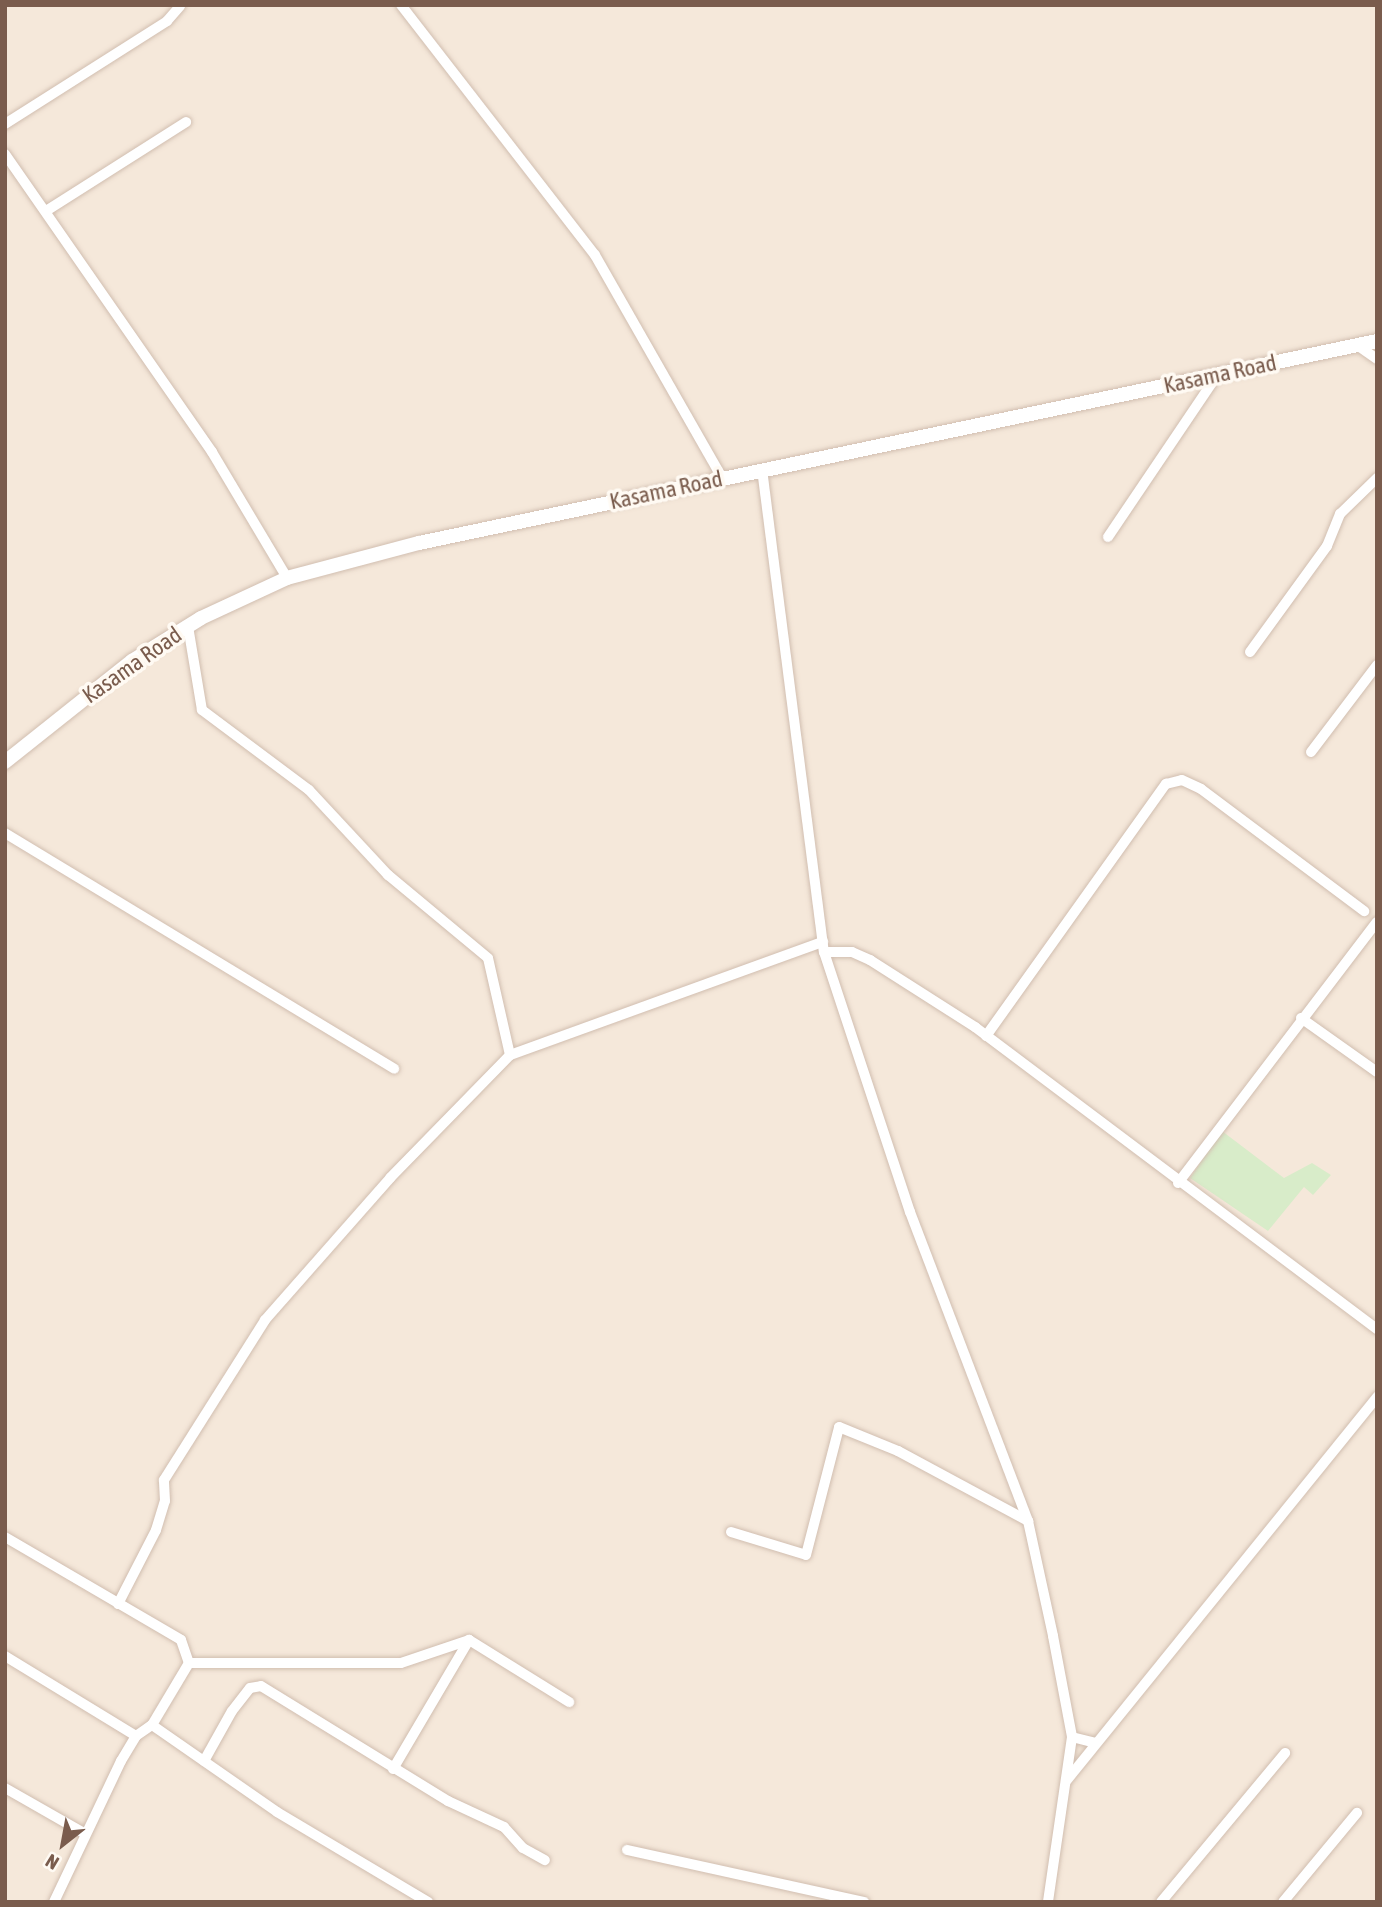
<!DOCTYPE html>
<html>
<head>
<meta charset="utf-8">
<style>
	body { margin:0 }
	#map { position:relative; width:1382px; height:1907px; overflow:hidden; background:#fdf6ec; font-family:"Asap Condensed",sans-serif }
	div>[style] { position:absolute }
	.residential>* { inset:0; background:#f5e8da }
	.green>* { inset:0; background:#d8ecc9 }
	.roads { filter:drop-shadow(0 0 2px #d1beb0) drop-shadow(0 0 2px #d1beb0) }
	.minor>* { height:10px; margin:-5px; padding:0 5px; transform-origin:5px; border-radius:5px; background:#fff }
	.tertiary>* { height:14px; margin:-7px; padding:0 7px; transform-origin:7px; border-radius:7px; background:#fff }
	span { translate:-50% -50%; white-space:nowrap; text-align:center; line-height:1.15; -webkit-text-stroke:7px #fffaf3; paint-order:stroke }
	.street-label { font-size:23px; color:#7a5c4d }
	.frame { position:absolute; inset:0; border:7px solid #7a5c4d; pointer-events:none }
	.north { position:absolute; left:28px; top:1809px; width:70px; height:70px; -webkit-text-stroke:5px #fffaf3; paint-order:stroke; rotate:211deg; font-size:19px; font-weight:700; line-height:28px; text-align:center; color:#7a5c4d }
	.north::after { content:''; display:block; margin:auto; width:24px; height:32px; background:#7a5c4d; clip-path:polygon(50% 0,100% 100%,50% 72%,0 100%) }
</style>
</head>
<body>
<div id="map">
	<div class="residential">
		<div style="clip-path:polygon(5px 5px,1377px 5px,1377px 1902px,5px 1902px)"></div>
	</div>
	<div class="green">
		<div style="clip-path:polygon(1222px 1131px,1284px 1178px,1312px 1163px,1331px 1175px,1313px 1195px,1304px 1187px,1268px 1231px,1190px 1178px)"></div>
	</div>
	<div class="roads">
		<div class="minor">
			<div style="left:401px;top:5px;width:316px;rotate:52.2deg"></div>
			<div style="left:595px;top:255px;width:257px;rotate:60.3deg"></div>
			<div style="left:5px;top:124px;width:192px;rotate:-32.4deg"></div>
			<div style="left:167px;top:21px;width:20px;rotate:-49deg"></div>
			<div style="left:5px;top:154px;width:363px;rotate:55.2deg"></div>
			<div style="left:212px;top:452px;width:147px;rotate:59.2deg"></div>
			<div style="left:46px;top:211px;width:166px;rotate:-32.4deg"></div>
			<div style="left:1357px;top:345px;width:24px;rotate:35deg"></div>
			<div style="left:762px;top:469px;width:487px;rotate:82.7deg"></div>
			<div style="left:824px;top:952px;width:274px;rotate:71.7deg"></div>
			<div style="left:910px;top:1212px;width:331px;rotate:69.1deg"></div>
			<div style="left:1028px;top:1521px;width:118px;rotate:77.7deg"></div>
			<div style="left:1053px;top:1636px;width:103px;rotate:79.3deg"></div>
			<div style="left:1072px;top:1737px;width:167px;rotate:98.3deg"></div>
			<div style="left:1108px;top:537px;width:197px;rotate:-56deg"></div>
			<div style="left:1250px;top:652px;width:131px;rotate:-54deg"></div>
			<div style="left:1327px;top:546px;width:35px;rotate:-68deg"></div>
			<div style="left:1340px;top:514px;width:52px;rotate:-44.2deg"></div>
			<div style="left:1311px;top:752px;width:109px;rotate:-52.8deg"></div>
			<div style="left:5px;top:833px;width:455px;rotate:31.2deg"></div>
			<div style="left:824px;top:952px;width:28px"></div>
			<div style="left:852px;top:952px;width:20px;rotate:24deg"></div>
			<div style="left:870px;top:960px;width:125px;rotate:32.5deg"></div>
			<div style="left:975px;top:1027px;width:503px;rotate:36.92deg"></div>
			<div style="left:1301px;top:1018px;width:93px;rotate:35.4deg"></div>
			<div style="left:986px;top:1036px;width:310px;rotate:-54.5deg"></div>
			<div style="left:1166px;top:784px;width:16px;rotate:-14deg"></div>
			<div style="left:1182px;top:780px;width:21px;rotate:25deg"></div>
			<div style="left:1201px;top:789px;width:204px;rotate:36.8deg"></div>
			<div style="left:510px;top:1055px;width:333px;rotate:-19.9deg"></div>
			<div style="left:1178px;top:1183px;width:328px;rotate:-52.7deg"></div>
			<div style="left:731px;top:1532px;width:78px;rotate:17deg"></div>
			<div style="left:806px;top:1555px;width:132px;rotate:-75.5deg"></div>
			<div style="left:839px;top:1427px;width:64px;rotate:22.1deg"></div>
			<div style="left:898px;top:1451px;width:148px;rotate:28.3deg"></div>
			<div style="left:5px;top:1537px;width:204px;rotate:30.3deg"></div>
			<div style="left:181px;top:1640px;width:24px;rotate:71deg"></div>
			<div style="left:118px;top:1604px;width:83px;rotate:-62.8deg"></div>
			<div style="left:156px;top:1530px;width:30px;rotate:-73deg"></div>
			<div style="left:165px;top:1501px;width:21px;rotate:-93deg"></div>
			<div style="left:164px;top:1480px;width:189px;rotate:-57.7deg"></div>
			<div style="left:265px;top:1320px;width:189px;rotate:-48.6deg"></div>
			<div style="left:390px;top:1178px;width:172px;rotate:-45.7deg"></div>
			<div style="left:510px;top:1055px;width:99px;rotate:-102.8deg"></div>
			<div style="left:488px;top:958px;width:130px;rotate:-140.3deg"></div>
			<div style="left:388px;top:875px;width:116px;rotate:-132.9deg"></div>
			<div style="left:309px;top:790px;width:134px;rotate:-143.2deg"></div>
			<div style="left:202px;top:710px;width:85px;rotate:-99.5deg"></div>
			<div style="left:5px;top:1656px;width:153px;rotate:31.4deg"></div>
			<div style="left:152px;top:1725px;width:152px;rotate:34.8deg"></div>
			<div style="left:277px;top:1812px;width:176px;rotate:30.8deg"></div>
			<div style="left:1072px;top:1737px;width:25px;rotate:14deg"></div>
			<div style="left:204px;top:1761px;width:57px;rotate:-60.8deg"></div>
			<div style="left:232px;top:1711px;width:29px;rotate:-52deg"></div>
			<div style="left:250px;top:1688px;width:11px;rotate:-10deg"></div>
			<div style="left:261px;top:1686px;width:220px;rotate:31.6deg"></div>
			<div style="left:448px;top:1801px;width:62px;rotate:24.9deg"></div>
			<div style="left:504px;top:1827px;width:28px;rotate:48deg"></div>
			<div style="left:523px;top:1848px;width:25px;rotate:29deg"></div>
			<div style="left:393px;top:1769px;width:150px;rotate:-59.5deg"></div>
			<div style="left:1067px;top:1780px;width:493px;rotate:-51deg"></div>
			<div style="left:5px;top:1788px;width:91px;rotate:29.7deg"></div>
			<div style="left:627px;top:1850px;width:243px;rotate:12.4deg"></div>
			<div style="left:54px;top:1902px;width:156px;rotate:-64.6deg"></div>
			<div style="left:121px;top:1761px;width:29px;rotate:-59deg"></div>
			<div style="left:136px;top:1736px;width:19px;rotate:-35deg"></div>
			<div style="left:152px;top:1725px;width:72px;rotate:-59.2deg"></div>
			<div style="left:189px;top:1663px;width:212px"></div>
			<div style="left:401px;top:1663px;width:72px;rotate:-18.7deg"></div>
			<div style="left:469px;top:1640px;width:118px;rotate:31.8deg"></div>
			<div style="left:1161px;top:1902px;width:194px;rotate:-50.2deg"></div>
			<div style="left:1283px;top:1902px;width:116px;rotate:-50.3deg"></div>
		</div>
		<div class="tertiary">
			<div style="left:5px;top:762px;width:162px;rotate:-38.5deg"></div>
			<div style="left:132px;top:661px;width:81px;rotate:-31.9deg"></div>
			<div style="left:201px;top:618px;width:95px;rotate:-24.9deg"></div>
			<div style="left:287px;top:578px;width:137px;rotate:-14.9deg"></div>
			<div style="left:419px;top:543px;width:979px;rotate:-11.91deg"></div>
		</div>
	</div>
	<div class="street-label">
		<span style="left:1220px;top:374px;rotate:-12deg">Kasama Road</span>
		<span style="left:666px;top:490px;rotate:-12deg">Kasama Road</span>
		<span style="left:132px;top:665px;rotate:-35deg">Kasama Road</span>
	</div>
	<div class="frame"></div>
	<div class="north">N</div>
</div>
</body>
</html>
